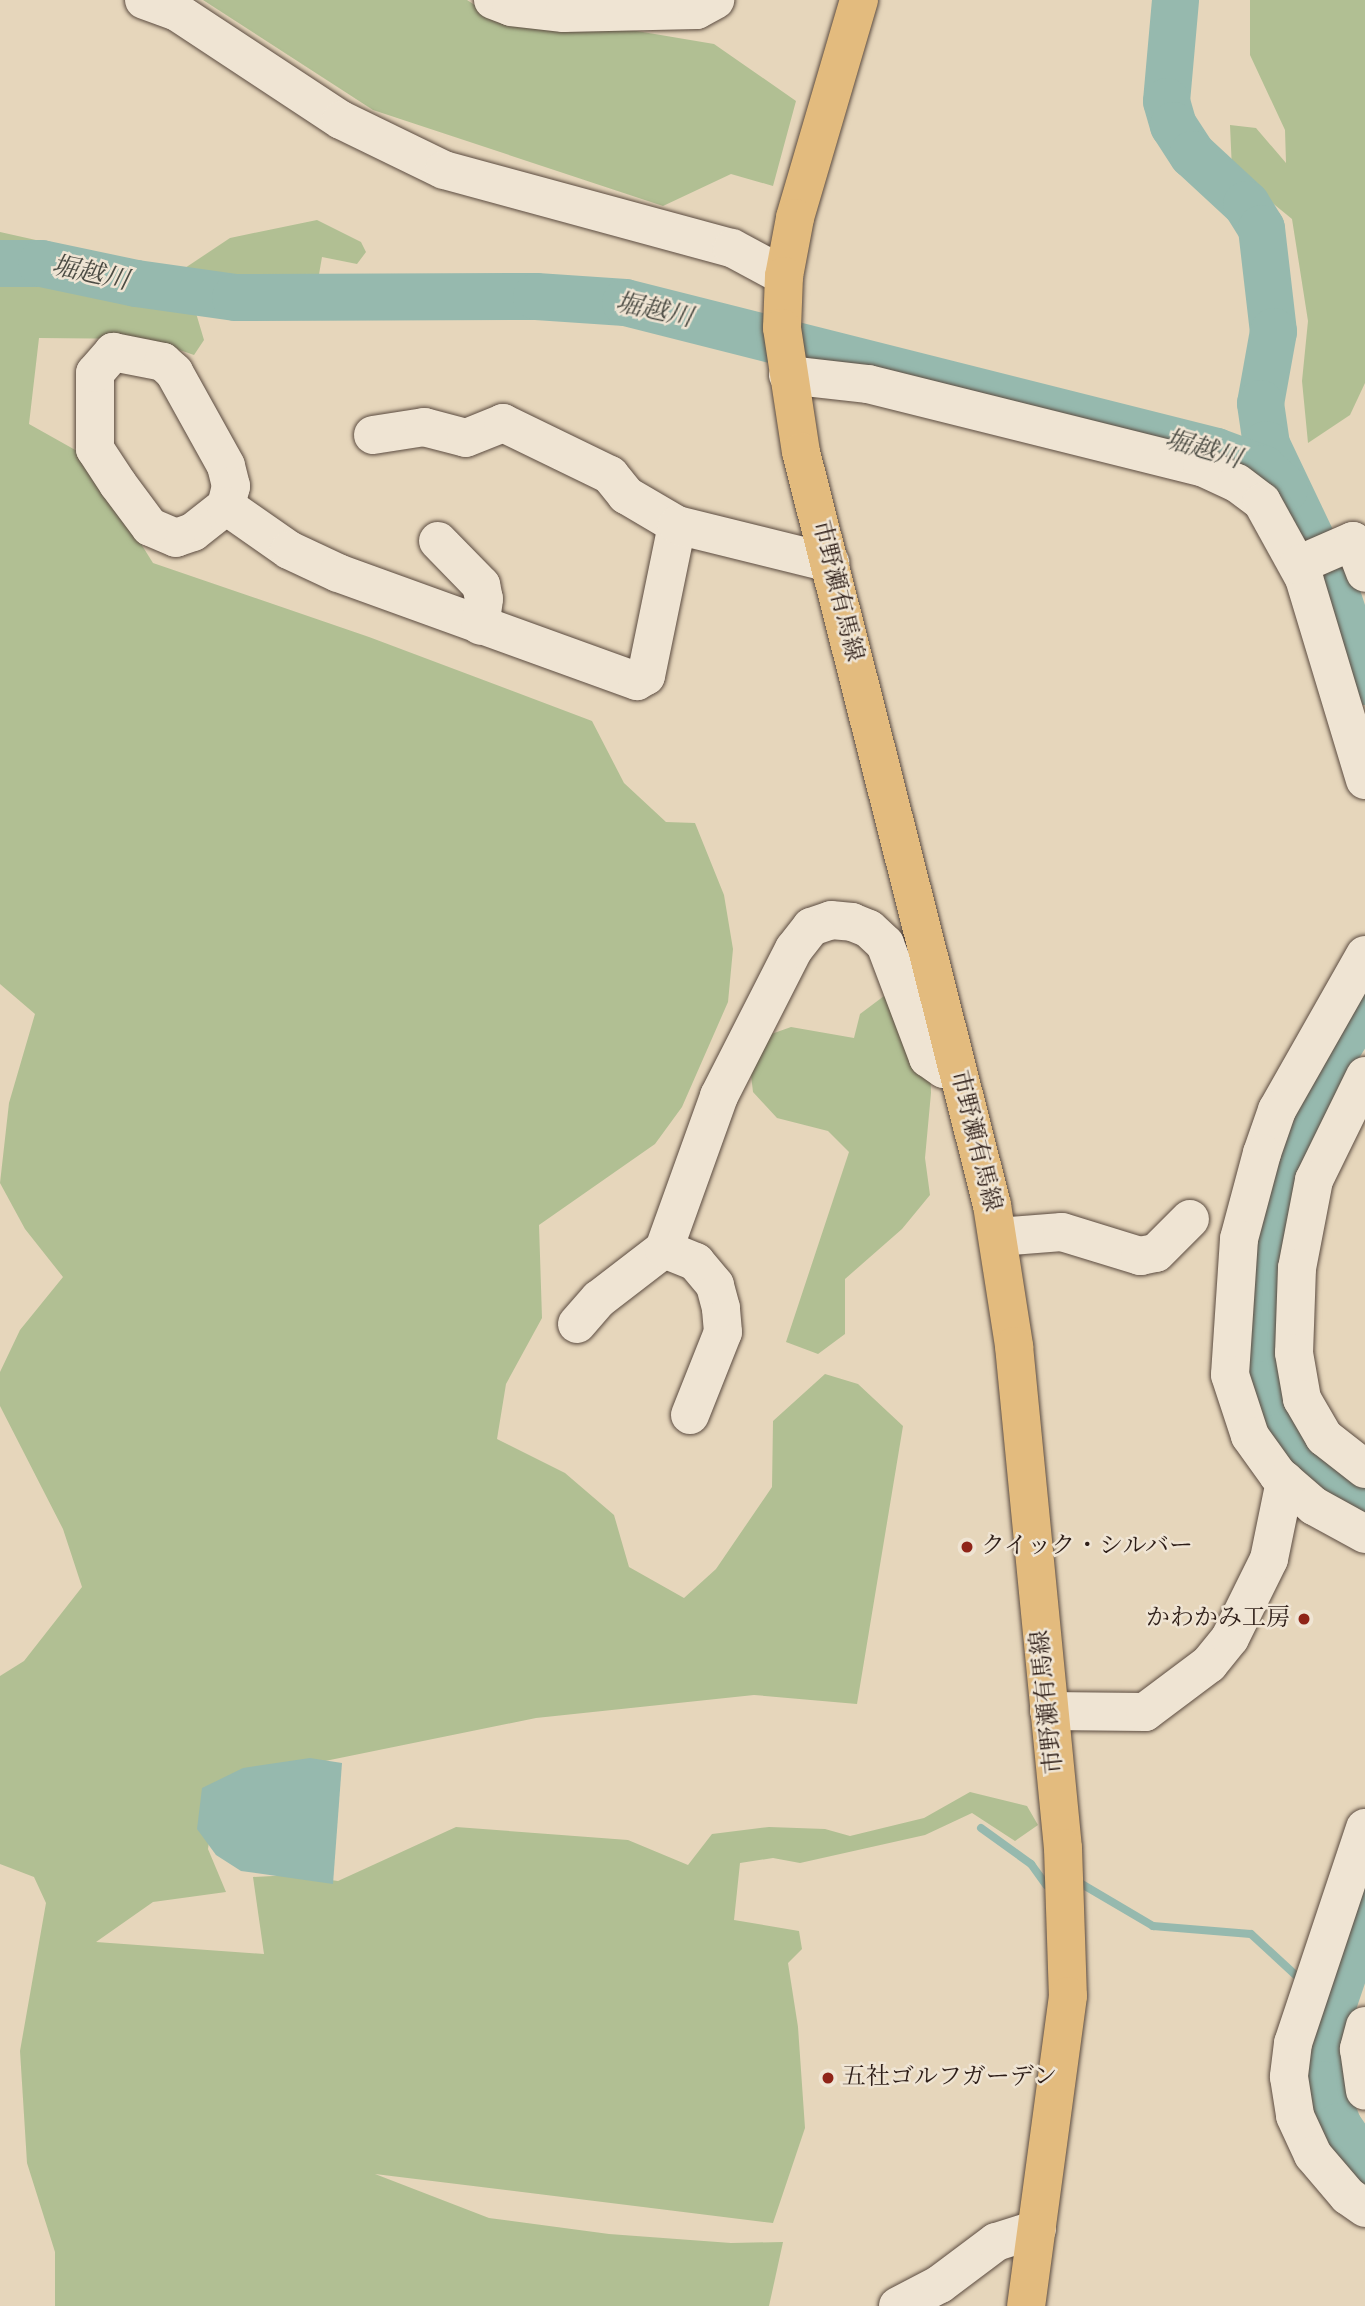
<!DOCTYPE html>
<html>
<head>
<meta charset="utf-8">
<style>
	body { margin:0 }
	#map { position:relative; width:1365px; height:2306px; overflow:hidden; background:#e6d6bb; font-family:"IM FELL DW Pica","Noto Serif JP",serif }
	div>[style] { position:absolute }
	.green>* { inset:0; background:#b1bf93 }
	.water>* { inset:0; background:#96b9ae }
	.stream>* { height:8px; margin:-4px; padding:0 4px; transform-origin:4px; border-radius:4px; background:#96b9ae }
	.river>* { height:47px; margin:-23.5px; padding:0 23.5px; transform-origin:23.5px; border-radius:23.5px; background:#96b9ae }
	.roads { filter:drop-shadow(0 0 2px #5b4b40) drop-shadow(0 0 2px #5b4b40) }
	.minor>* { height:38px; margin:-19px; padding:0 19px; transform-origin:19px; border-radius:19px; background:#efe4d3 }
	.major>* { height:38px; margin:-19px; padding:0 19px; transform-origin:19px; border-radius:19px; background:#e3bb7e }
	.dots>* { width:19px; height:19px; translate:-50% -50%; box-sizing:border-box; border:4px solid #efe4d3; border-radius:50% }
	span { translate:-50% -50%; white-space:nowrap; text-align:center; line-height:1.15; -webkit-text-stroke:5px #efe4d3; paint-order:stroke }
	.street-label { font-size:24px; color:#2d1d17 }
	.poi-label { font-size:24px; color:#2d1d17 }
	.left { translate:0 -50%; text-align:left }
	.right { translate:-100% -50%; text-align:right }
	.water-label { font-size:26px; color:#4c4c44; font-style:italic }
</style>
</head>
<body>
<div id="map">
	<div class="green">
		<div style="clip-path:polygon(203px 0,467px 0,498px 20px,619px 28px,714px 44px,796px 101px,773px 186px,731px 174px,663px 206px,373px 110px)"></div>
		<div style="clip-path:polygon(1250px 0,1365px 0,1365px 383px,1350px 415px,1308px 443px,1302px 381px,1308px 321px,1292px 219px,1232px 170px,1230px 125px,1256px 128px,1286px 163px,1285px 130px,1250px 55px)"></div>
		<div style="clip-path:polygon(317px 220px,361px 242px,366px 252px,357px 264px,322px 257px,317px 286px,193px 303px,204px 340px,194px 355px,148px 339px,39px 338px,29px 424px,86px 456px,153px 563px,369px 637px,592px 721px,624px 783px,666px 822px,695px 823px,724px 895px,733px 949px,728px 1002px,682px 1107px,655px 1144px,539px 1225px,542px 1318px,506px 1384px,497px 1439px,565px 1473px,614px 1515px,629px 1567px,684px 1598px,716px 1569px,772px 1487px,773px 1421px,825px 1374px,858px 1384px,903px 1426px,857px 1704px,754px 1695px,536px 1718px,217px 1783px,208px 1849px,226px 1892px,153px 1902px,96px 1942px,264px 1954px,253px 1877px,292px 1875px,338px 1881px,456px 1827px,628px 1840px,688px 1865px,712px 1834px,769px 1827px,825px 1829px,850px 1836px,924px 1818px,970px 1792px,1027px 1806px,1038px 1825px,1015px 1841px,972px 1813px,925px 1835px,800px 1863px,773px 1858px,740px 1863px,734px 1920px,799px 1931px,802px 1949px,788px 1963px,798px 2027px,805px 2128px,773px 2223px,375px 2174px,489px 2218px,609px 2234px,731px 2243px,783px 2242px,769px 2306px,55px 2306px,55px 2252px,27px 2163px,20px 2051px,46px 1903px,34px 1877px,0 1864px,0 1676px,24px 1661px,82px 1587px,63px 1529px,0 1406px,0 1372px,20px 1330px,63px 1277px,25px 1229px,0 1183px,9px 1103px,35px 1014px,0 984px,0 232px,179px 272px,230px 238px)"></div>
		<div style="clip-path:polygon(892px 990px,929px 1032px,931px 1093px,925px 1158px,930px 1195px,902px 1229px,845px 1279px,845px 1334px,818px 1354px,786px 1342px,849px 1152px,828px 1131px,777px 1118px,753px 1092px,749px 1058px,763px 1037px,791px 1027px,854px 1038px,860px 1014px)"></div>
	</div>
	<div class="water">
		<div style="clip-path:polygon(310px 1758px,342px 1763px,333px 1884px,241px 1871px,216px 1855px,197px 1829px,202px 1788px,243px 1768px)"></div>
	</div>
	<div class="stream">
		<div style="left:981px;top:1828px;width:62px;rotate:35.8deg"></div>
		<div style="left:1031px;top:1864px;width:26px;rotate:54deg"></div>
		<div style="left:1080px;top:1883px;width:85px;rotate:30.5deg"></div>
		<div style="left:1153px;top:1926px;width:98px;rotate:4.7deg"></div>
		<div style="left:1251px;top:1934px;width:69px;rotate:42.7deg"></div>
		<div style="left:1320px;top:2002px;width:17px;rotate:62deg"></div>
	</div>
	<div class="river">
		<div style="left:1175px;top:0;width:101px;rotate:95.1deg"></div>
		<div style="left:1166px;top:101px;width:25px;rotate:74deg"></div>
		<div style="left:1173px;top:125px;width:35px;rotate:57deg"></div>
		<div style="left:1192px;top:154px;width:74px;rotate:42.8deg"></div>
		<div style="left:1246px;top:204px;width:28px;rotate:58deg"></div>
		<div style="left:1261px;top:228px;width:104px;rotate:83.4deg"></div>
		<div style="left:1273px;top:331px;width:73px;rotate:100.2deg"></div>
		<div style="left:1260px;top:403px;width:41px;rotate:81.7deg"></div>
		<div style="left:1266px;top:444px;width:158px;rotate:64.6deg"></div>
		<div style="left:1334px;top:587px;width:99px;rotate:71.7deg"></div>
		<div style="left:0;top:263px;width:41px"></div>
		<div style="left:41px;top:263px;width:97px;rotate:11.9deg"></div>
		<div style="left:136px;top:283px;width:100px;rotate:8deg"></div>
		<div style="left:235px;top:297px;width:301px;rotate:-0.2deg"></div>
		<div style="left:536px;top:296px;width:89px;rotate:3.9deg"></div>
		<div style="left:625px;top:302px;width:609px;rotate:14.15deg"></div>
		<div style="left:1216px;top:451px;width:49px;rotate:20.3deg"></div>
		<div style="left:1262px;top:468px;width:30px;rotate:42deg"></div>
		<div style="left:1365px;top:1002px;width:69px;rotate:121.4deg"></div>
		<div style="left:1329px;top:1061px;width:108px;rotate:111.8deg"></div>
		<div style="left:1289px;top:1161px;width:134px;rotate:105.6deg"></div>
		<div style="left:1253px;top:1290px;width:94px;rotate:87.6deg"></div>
		<div style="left:1257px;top:1384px;width:57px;rotate:68.4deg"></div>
		<div style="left:1278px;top:1437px;width:52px;rotate:49.6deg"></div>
		<div style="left:1312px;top:1477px;width:59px;rotate:26.1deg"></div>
		<div style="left:1365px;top:1908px;width:115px;rotate:108.7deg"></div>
		<div style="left:1328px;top:2017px;width:67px;rotate:95.1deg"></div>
		<div style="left:1322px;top:2084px;width:45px;rotate:69.1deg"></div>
		<div style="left:1338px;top:2126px;width:47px;rotate:55.3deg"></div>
	</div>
	<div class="roads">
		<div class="minor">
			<div style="left:144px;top:0;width:35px;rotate:20deg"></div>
			<div style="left:177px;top:12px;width:196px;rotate:33.4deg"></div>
			<div style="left:341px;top:120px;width:114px;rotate:25.9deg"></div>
			<div style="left:444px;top:170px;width:298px;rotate:15.2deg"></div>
			<div style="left:732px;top:248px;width:59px;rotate:28.3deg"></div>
			<div style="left:493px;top:0;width:19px;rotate:21deg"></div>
			<div style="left:511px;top:7px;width:53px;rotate:6.5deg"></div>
			<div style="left:564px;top:13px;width:133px;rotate:-1.3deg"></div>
			<div style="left:697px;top:10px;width:21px;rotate:-29deg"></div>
			<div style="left:788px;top:375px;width:81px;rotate:6.4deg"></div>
			<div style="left:868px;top:384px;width:344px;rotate:14deg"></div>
			<div style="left:1202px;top:467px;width:38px;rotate:25deg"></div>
			<div style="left:1237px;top:483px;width:31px;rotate:37deg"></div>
			<div style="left:1262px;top:502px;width:87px;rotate:61.1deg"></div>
			<div style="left:1304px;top:578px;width:211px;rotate:73.2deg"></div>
			<div style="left:373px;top:435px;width:52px;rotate:-8.9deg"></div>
			<div style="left:424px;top:427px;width:43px;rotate:14.7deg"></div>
			<div style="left:466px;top:438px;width:40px;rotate:-22deg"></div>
			<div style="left:503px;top:423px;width:119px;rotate:25.9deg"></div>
			<div style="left:610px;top:475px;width:26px;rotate:51deg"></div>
			<div style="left:626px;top:495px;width:59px;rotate:30.5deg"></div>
			<div style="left:226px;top:506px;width:42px;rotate:141.8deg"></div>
			<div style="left:193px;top:532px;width:18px;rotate:161deg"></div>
			<div style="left:176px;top:538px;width:28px;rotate:-157deg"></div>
			<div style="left:150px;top:527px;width:54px;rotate:-126.7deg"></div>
			<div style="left:118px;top:484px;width:42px;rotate:-123.3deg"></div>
			<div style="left:95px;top:449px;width:76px;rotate:-90deg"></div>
			<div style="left:95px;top:373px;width:28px;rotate:-49deg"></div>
			<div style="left:113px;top:352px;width:51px;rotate:11.3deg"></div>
			<div style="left:163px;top:362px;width:15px;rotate:42deg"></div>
			<div style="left:174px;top:372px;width:107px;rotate:61deg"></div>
			<div style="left:226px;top:466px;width:21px;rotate:76deg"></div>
			<div style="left:231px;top:486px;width:21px;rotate:104deg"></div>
			<div style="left:226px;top:506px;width:77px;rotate:34.9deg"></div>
			<div style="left:289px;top:550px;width:54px;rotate:25.1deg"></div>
			<div style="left:338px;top:573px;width:318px;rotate:19.9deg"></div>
			<div style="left:637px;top:681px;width:10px;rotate:-29deg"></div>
			<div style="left:646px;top:676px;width:154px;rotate:-78.4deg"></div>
			<div style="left:677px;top:525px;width:158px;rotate:13.9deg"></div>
			<div style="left:438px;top:541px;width:62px;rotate:45.7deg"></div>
			<div style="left:481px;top:585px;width:14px;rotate:78deg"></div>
			<div style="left:484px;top:599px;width:27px;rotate:98deg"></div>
			<div style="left:1298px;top:565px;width:60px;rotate:-23.6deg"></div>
			<div style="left:1353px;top:541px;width:34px;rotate:69deg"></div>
			<div style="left:1365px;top:955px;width:178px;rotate:119.6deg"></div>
			<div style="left:1277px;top:1110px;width:46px;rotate:109.2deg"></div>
			<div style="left:1262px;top:1153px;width:89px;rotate:105deg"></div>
			<div style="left:1239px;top:1239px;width:136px;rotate:93.8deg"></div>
			<div style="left:1230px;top:1375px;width:64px;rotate:71.8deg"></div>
			<div style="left:1250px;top:1436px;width:48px;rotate:54.3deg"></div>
			<div style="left:1278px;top:1475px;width:48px;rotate:40.7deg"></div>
			<div style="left:1314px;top:1506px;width:58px;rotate:28.8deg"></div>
			<div style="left:1365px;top:1076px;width:116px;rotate:116.1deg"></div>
			<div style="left:1314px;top:1180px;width:90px;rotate:100.9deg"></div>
			<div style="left:1297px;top:1268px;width:85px;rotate:92deg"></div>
			<div style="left:1294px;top:1353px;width:47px;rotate:80.1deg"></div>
			<div style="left:1302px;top:1399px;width:44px;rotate:59.9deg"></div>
			<div style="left:1324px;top:1437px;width:52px;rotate:38deg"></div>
			<div style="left:998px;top:1237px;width:64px;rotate:-4.5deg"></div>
			<div style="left:1062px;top:1232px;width:82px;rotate:17.1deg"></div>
			<div style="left:1140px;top:1256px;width:16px;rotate:-11deg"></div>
			<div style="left:1156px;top:1253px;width:48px;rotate:-45deg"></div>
			<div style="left:577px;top:1324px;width:33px;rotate:-49deg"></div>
			<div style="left:599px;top:1299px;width:82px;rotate:-37.6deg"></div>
			<div style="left:690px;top:1415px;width:89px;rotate:-68.3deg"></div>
			<div style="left:723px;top:1332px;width:24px;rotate:-95deg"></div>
			<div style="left:721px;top:1308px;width:24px;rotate:-105deg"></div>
			<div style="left:715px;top:1285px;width:30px;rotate:-130deg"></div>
			<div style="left:696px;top:1262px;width:35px;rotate:-158deg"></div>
			<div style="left:664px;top:1249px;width:163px;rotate:-70.2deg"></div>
			<div style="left:719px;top:1096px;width:165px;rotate:-63deg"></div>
			<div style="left:794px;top:949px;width:28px;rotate:-52deg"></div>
			<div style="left:811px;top:927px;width:21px;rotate:-19deg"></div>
			<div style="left:831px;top:920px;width:21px;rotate:5deg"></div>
			<div style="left:852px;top:922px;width:18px;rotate:22deg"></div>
			<div style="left:869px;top:929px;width:22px;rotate:43deg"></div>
			<div style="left:885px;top:944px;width:122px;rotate:69.3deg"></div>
			<div style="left:928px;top:1058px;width:19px;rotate:35deg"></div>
			<div style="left:944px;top:1069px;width:13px;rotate:-29deg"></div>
			<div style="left:1049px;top:1711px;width:96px;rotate:0.6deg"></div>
			<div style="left:1145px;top:1712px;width:80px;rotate:-36.9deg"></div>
			<div style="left:1209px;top:1664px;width:33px;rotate:-51deg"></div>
			<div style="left:1230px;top:1638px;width:88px;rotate:-63.7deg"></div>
			<div style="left:1269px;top:1559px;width:80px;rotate:-78.4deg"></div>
			<div style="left:1365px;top:1828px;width:227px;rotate:108.5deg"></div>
			<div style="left:1293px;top:2043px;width:34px;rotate:97deg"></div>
			<div style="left:1289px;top:2077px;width:39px;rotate:81deg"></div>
			<div style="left:1295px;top:2116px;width:43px;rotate:65.2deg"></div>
			<div style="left:1313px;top:2155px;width:54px;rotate:49.5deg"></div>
			<div style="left:1348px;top:2196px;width:21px;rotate:35deg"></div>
			<div style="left:1365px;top:2026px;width:24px;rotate:105deg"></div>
			<div style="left:1359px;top:2049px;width:42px;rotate:81.9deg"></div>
			<div style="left:898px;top:2306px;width:47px;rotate:-27.6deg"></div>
			<div style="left:940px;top:2284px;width:70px;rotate:-36.9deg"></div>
			<div style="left:996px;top:2242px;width:43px;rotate:-17.6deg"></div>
		</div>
		<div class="major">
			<div style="left:859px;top:0;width:227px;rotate:106.4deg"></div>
			<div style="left:795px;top:218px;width:59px;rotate:100.7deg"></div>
			<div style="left:784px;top:276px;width:52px;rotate:92.2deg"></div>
			<div style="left:782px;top:328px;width:125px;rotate:81.3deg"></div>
			<div style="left:801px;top:452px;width:777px;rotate:75.77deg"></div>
			<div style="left:992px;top:1205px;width:143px;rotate:81.1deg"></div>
			<div style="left:1014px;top:1346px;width:504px;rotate:84.43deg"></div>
			<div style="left:1063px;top:1848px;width:148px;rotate:88.1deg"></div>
			<div style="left:1068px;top:1996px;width:313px;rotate:97.7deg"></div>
		</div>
	</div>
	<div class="dots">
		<div style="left:967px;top:1547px;background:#8f2418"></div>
		<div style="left:1304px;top:1619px;background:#8f2418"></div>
		<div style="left:828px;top:2078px;background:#8f2418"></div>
	</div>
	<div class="street-label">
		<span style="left:837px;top:591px;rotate:76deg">市野瀬有馬線</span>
		<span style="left:975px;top:1141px;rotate:76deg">市野瀬有馬線</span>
		<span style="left:1048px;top:1702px;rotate:-96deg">市野瀬有馬線</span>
	</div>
	<div class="poi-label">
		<span class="left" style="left:981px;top:1547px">クイック・シルバー</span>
		<span class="right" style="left:1290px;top:1619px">かわかみ工房</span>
		<span class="left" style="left:842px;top:2078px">五社ゴルフガーデン</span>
	</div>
	<div class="water-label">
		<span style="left:90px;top:274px;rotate:12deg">堀越川</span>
		<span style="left:654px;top:311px;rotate:12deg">堀越川</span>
		<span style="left:1203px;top:450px;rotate:16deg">堀越川</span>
	</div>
</div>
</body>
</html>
